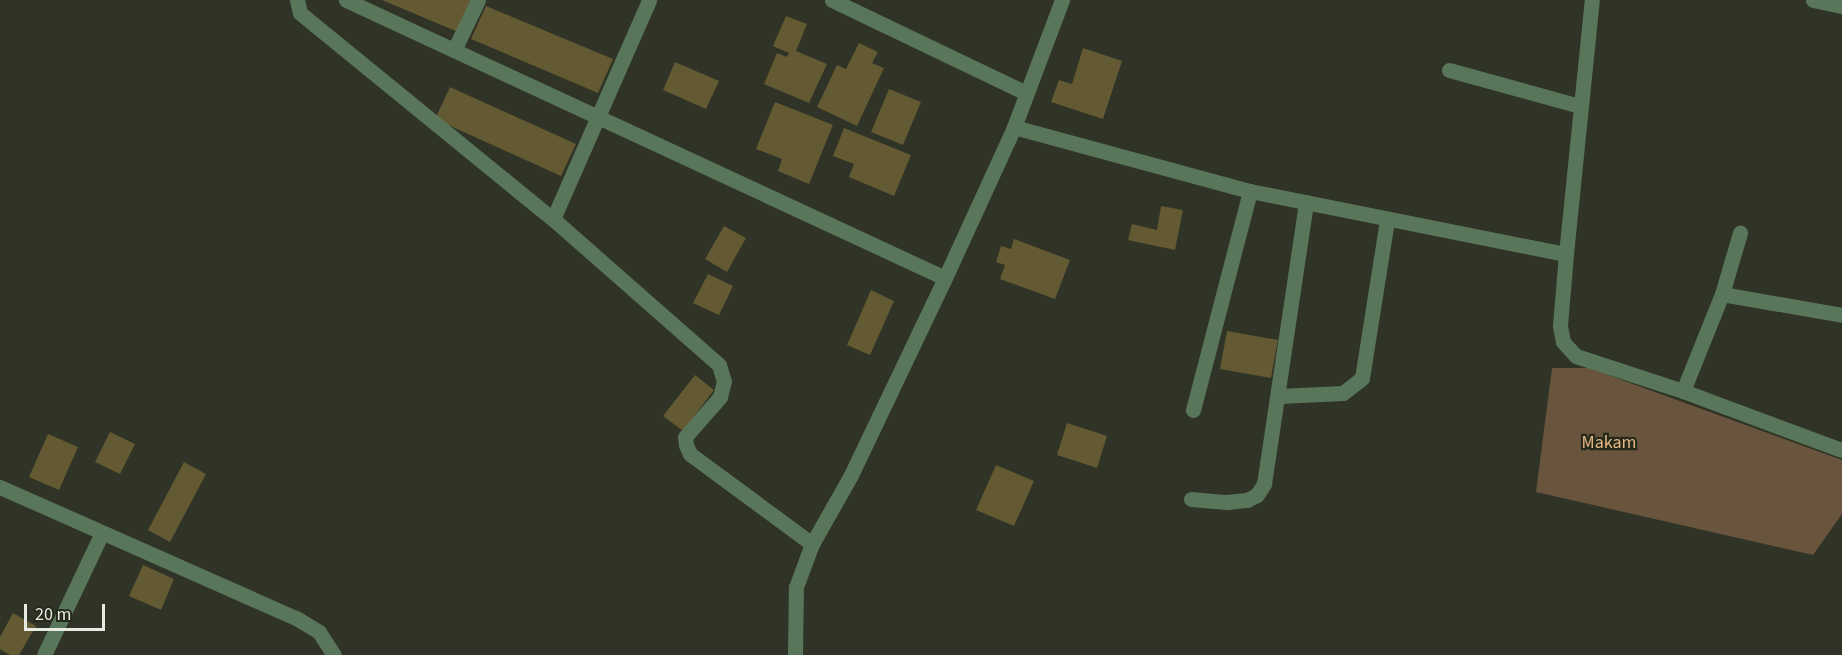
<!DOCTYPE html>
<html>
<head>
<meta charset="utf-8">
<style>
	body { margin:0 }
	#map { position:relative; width:1842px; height:655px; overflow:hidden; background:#2f3426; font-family:"Source Sans 3",sans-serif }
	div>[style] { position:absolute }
	.green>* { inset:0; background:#69553e }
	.building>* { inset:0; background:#635932 }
	.minor>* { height:15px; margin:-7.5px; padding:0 7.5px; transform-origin:7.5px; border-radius:7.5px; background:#59765b }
	.tertiary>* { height:15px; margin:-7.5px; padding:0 7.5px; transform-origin:7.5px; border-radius:7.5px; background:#59765b }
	span { translate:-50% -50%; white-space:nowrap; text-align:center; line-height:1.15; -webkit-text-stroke:4.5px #262a1c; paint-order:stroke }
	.park-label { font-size:18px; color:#e6b782 }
	.scale { position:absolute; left:24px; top:604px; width:81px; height:27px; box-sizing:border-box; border:3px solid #e8ebe2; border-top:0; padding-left:8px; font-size:18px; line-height:21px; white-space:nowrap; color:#e8ebe2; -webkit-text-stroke:4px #262a1c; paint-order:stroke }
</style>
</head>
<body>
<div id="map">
	<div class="green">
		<div style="clip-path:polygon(1552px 368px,1589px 368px,1842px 460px,1842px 514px,1813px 555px,1536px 492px)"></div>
	</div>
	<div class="building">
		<div style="clip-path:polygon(382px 0,472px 0,458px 32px)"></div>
		<div style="clip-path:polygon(486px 6px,613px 59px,598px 93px,471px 39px)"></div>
		<div style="clip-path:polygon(786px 16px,807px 24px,796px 51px,827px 64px,809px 103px,764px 84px,777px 53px,787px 57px,789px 53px,773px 46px)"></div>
		<div style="clip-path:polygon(859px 43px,878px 52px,872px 63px,884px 68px,857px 126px,817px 107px,837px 65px,846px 69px)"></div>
		<div style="clip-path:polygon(1083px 48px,1122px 61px,1103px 119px,1051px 102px,1059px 80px,1072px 84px)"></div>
		<div style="clip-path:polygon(675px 62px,719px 81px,706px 109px,663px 90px)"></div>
		<div style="clip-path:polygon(450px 87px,576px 144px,561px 176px,435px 119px)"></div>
		<div style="clip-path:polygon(889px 89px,921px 102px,903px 145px,871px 132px)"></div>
		<div style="clip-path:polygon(775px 102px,833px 125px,809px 184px,778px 171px,782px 159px,756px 149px)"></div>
		<div style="clip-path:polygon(844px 128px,911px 155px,894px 196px,849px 177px,854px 164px,833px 156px)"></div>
		<div style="clip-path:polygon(1161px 206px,1183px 210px,1175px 250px,1128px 240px,1132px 224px,1157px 230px)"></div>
		<div style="clip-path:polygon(724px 226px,746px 238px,727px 272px,705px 259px)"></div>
		<div style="clip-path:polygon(1014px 239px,1070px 260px,1055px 299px,1000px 279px,1005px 265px,996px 262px,1001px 246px,1011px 249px)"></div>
		<div style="clip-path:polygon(708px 274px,733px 286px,719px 315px,693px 303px)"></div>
		<div style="clip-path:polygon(871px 290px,894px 301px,870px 355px,847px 345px)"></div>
		<div style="clip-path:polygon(1227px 331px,1278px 340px,1271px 378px,1220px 369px)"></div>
		<div style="clip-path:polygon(695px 375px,714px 390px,683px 431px,663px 416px)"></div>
		<div style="clip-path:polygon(1067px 423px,1107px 436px,1097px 468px,1057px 455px)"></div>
		<div style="clip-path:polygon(110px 432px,135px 444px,120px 474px,95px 462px)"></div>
		<div style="clip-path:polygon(48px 434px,78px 447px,59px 490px,29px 477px)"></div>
		<div style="clip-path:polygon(184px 462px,206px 474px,170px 542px,148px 530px)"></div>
		<div style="clip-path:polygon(996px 465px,1034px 481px,1014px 526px,976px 510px)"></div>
		<div style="clip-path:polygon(143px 565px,174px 579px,161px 610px,129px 596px)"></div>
		<div style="clip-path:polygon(13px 613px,36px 626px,19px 655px,10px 655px,0 649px,0 637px)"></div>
	</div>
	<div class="minor">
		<div style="left:297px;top:0;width:13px;rotate:77deg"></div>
		<div style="left:300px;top:13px;width:326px;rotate:39.2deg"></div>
		<div style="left:553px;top:219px;width:221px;rotate:41.3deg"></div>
		<div style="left:719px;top:365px;width:17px;rotate:73deg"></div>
		<div style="left:724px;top:381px;width:16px;rotate:104deg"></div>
		<div style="left:720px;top:397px;width:53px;rotate:131.2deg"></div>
		<div style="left:685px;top:437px;width:8px;rotate:83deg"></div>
		<div style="left:686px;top:445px;width:10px;rotate:66deg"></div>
		<div style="left:690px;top:454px;width:152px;rotate:36.4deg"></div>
		<div style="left:346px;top:0;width:660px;rotate:24.9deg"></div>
		<div style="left:832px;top:0;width:215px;rotate:25.6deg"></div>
		<div style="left:1813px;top:0;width:30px;rotate:12deg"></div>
		<div style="left:455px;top:48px;width:53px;rotate:-64.4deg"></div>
		<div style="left:1449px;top:70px;width:136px;rotate:15.4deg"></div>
		<div style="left:1014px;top:127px;width:245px;rotate:15.2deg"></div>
		<div style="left:1250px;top:191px;width:322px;rotate:11.3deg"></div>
		<div style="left:1566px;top:254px;width:255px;rotate:-84.2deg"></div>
		<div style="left:553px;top:219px;width:239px;rotate:-66.3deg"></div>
		<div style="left:1566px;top:254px;width:72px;rotate:94.8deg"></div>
		<div style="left:1560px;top:326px;width:16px;rotate:79deg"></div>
		<div style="left:1563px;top:342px;width:19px;rotate:47deg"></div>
		<div style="left:1576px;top:356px;width:113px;rotate:18.1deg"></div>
		<div style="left:1683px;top:391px;width:170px;rotate:20.4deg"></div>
		<div style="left:1722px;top:294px;width:122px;rotate:9.9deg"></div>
		<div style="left:1683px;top:391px;width:105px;rotate:-68.1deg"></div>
		<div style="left:1722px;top:294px;width:64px;rotate:-73.6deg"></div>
		<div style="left:1279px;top:396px;width:64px;rotate:-2.7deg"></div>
		<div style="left:1343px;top:393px;width:24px;rotate:-38deg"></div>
		<div style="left:1362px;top:378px;width:160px;rotate:-81deg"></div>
		<div style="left:1193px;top:410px;width:226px;rotate:-75.4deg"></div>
		<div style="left:0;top:487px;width:324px;rotate:23.9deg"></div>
		<div style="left:296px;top:618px;width:27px;rotate:31deg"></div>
		<div style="left:319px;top:632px;width:27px;rotate:57deg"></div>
		<div style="left:1191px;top:499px;width:36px;rotate:5deg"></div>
		<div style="left:1227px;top:502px;width:20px;rotate:-6deg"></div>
		<div style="left:1247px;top:500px;width:11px;rotate:-27deg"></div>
		<div style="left:1257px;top:495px;width:13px;rotate:-58deg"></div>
		<div style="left:1264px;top:484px;width:285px;rotate:-81.5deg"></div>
		<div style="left:44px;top:655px;width:135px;rotate:-64.6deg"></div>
	</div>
	<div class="tertiary">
		<div style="left:795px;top:655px;width:68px;rotate:-89.2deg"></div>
		<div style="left:796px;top:587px;width:46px;rotate:-69.6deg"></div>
		<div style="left:812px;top:544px;width:79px;rotate:-60.5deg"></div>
		<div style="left:851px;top:475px;width:218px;rotate:-64.5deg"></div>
		<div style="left:945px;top:278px;width:166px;rotate:-65.4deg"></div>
		<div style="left:1014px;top:127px;width:136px;rotate:-69.3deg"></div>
	</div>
	<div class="park-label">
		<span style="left:1609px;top:443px">Makam</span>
	</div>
	<div class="scale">20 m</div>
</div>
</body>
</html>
